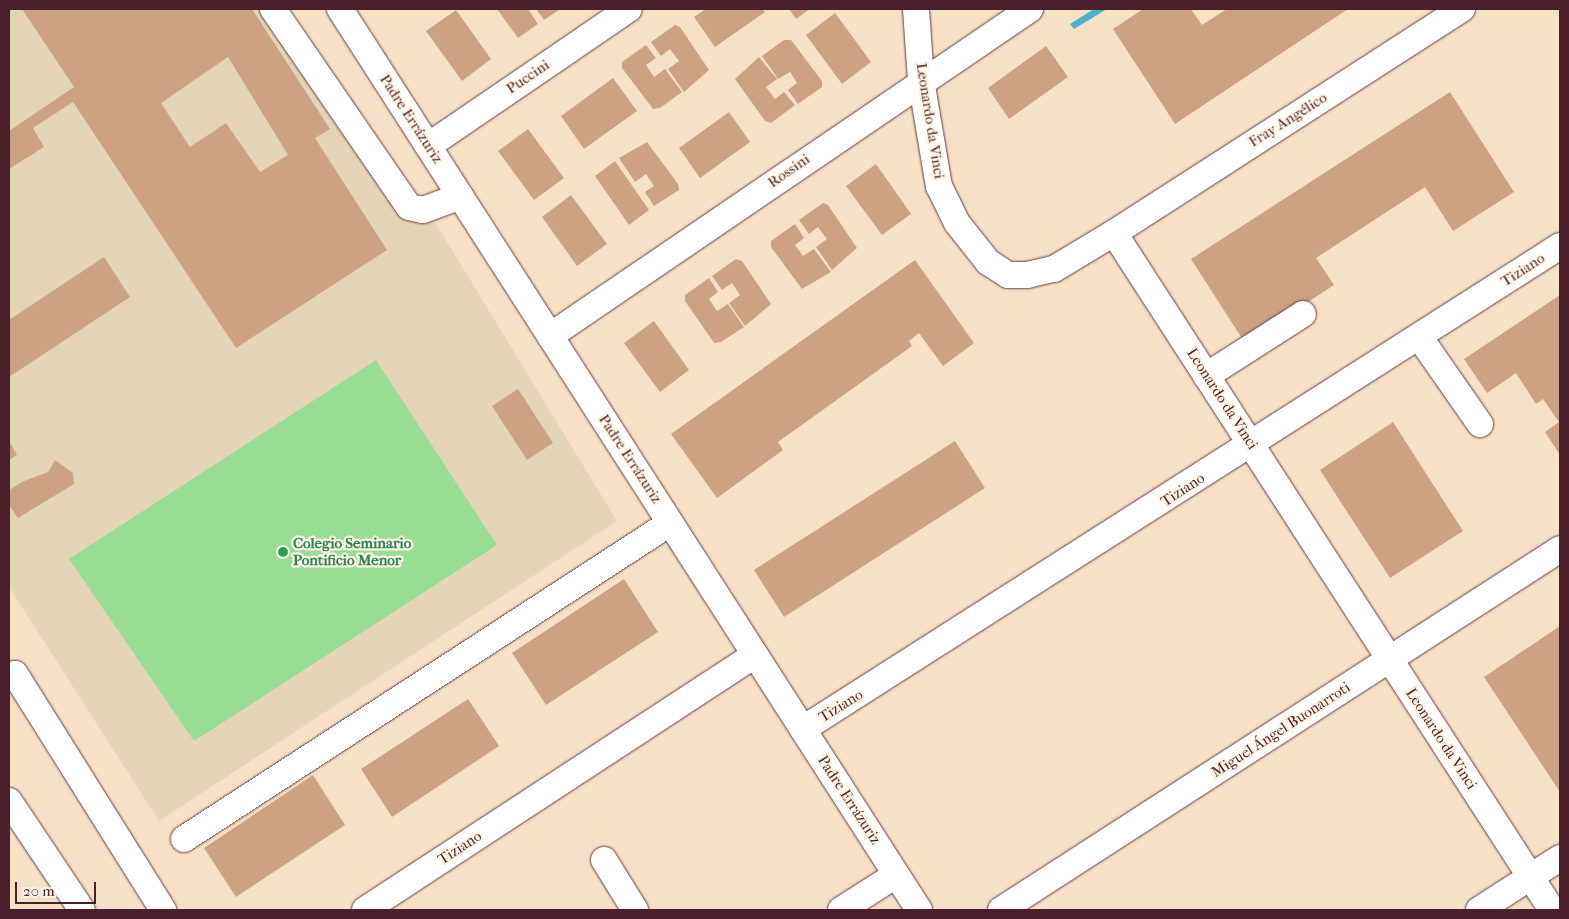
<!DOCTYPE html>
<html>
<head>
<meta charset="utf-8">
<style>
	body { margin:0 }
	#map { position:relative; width:1569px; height:919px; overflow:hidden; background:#f6e1c7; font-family:"IM FELL French Canon",serif }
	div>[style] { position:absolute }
	.built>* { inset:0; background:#e5d5b7 }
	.green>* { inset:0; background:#99dc94 }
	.water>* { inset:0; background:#4eb1cd }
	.building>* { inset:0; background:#cda283 }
	.roads { filter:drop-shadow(0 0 1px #643c42) drop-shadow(0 0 1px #643c42) }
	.minor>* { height:26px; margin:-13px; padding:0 13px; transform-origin:13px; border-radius:13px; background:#fff }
	.dots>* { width:14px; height:14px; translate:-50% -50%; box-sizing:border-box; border:2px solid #fcf5e5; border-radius:50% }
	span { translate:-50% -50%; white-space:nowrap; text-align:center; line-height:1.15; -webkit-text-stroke:4.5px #fcf5e5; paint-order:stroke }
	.street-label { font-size:15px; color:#4a1f2b }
	.leisure-label { font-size:15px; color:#27864d; font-weight:700 }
	.left { translate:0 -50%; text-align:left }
	.frame { position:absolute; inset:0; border:10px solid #4a1f2b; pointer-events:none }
	.scale { position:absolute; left:15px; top:882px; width:81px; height:22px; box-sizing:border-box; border:2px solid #4a1f2b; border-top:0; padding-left:6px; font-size:15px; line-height:18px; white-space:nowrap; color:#4a1f2b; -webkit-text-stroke:4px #fcf5e5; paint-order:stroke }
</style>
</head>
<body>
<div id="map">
	<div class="built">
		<div style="clip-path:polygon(9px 9px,289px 9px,435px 222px,617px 521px,159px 821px,9px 587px)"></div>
	</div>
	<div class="green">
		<div style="clip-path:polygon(376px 360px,497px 545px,194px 741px,69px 559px)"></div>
	</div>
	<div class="water">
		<div style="clip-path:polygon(1094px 9px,1107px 9px,1074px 29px,1070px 24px)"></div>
	</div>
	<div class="building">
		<div style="clip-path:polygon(evenodd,22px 9px,252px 9px,330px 129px,315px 138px,387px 250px,236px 348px,73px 102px,33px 128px,44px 147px,9px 169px,9px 131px,74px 87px,22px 9px,228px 57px,288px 155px,260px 172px,226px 123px,190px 147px,161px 103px,228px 57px)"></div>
		<div style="clip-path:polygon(497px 9px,528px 9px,538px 24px,518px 38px)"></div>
		<div style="clip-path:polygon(536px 9px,560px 9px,544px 20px)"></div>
		<div style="clip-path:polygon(706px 9px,762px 9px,765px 12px,715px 47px,694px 17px)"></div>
		<div style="clip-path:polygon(789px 9px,810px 9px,796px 19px)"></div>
		<div style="clip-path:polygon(1143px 9px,1191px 9px,1202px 25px,1227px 9px,1348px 9px,1175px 124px,1113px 29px)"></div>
		<div style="clip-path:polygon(456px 10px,491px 59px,462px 81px,426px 31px)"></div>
		<div style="clip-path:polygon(835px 13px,871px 62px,842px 84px,806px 35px)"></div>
		<div style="clip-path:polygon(675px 25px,680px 27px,709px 70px,684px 92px,668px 69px,679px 61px,670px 49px,661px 56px,651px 42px)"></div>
		<div style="clip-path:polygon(784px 40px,791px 40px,822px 81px,822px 87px,798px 104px,788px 90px,797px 83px,790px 72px,778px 79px,762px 56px)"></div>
		<div style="clip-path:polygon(646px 45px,656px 58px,646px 65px,654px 77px,665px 69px,682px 92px,660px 108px,653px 109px,622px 68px,622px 62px)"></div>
		<div style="clip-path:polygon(1046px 46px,1068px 77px,1009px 119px,988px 88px)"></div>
		<div style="clip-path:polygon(759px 57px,777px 79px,766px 87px,775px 99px,784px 92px,795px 105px,771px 123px,765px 121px,735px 79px)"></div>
		<div style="clip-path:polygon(613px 78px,637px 111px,584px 149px,561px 116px)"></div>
		<div style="clip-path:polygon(1450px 92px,1514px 192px,1453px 231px,1425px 187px,1316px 258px,1334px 285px,1245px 343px,1191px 259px)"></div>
		<div style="clip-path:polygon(729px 112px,750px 142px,700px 178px,679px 148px)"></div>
		<div style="clip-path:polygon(528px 129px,564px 178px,534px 200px,498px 151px)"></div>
		<div style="clip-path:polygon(647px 142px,678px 184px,679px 190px,654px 206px,645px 192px,654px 186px,646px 174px,635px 182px,619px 158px)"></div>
		<div style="clip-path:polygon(615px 161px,649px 210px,629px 225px,595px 176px)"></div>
		<div style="clip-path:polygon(876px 164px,911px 214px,882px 235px,846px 186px)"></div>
		<div style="clip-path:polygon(571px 195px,607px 244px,577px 266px,542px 217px)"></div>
		<div style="clip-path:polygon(823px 203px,828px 205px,857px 248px,832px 270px,816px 247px,827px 239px,818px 227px,809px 234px,799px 220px)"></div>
		<div style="clip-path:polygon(795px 224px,804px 238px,795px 245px,803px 256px,814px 249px,831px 272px,802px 289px,771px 247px,771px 241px)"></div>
		<div style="clip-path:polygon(104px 257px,130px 297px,9px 377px,9px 320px)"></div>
		<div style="clip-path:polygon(736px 259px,742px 261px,771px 304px,745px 326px,729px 303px,740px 295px,732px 283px,722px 290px,712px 276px)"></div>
		<div style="clip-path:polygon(915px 260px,974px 343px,943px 366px,919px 333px,909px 341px,912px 346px,778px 442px,783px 450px,717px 498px,671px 434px)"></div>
		<div style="clip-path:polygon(709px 278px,718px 292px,709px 299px,717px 311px,728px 304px,744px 327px,721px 342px,714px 343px,685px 301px,685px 295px)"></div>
		<div style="clip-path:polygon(1560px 295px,1560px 455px,1545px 432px,1559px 422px,1543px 399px,1536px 404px,1516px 373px,1487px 393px,1464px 359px)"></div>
		<div style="clip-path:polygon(654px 321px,689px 370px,660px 392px,624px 343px)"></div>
		<div style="clip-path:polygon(518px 389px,553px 443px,527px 460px,492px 406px)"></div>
		<div style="clip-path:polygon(1393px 422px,1463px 531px,1390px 578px,1320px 470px)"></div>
		<div style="clip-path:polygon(9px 441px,17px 455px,9px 460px)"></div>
		<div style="clip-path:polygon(955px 441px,985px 488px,784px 617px,754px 570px)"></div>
		<div style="clip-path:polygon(55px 460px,73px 473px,74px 484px,18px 518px,9px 505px,9px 490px,24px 481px,48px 472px)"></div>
		<div style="clip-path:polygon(624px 579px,658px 632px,546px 705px,512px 653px)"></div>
		<div style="clip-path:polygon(1560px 626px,1560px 792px,1484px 677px)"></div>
		<div style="clip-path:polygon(468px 699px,499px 746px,392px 817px,361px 769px)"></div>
		<div style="clip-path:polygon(313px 775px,345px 825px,236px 897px,204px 848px)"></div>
	</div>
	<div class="roads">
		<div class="minor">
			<div style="left:273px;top:9px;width:240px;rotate:55.5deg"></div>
			<div style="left:409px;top:207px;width:14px;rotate:12deg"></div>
			<div style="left:423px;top:210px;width:40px;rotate:-20.2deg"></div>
			<div style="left:340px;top:9px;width:1071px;rotate:57.27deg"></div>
			<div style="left:916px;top:9px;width:71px;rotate:86deg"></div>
			<div style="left:921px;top:80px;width:108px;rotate:80.4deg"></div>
			<div style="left:939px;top:186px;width:41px;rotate:64.1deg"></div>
			<div style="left:957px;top:223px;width:50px;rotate:51.5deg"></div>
			<div style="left:988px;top:262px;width:24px;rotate:33deg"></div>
			<div style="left:1008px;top:275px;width:19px"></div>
			<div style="left:1027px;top:275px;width:28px;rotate:-13deg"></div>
			<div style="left:1054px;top:269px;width:70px;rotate:-31deg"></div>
			<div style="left:1114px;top:233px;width:414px;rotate:-32.8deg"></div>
			<div style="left:428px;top:146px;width:243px;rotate:-34.3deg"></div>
			<div style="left:1114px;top:233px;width:806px;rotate:57.1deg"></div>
			<div style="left:550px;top:336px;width:581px;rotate:-34.26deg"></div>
			<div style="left:1420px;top:338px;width:105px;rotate:55.1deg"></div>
			<div style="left:1206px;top:376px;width:115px;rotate:-32.6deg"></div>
			<div style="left:9px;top:678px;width:7px;rotate:-34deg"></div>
			<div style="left:15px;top:674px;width:279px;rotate:57.9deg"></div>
			<div style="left:803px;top:729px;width:898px;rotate:-32.54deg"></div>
			<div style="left:9px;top:801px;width:131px;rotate:56.2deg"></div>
			<div style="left:184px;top:839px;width:580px;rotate:-33.03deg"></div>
			<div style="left:604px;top:860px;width:59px;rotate:58.2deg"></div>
			<div style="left:365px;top:910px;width:466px;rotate:-33.2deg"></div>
			<div style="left:841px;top:910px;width:65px;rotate:-32.5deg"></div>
			<div style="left:1001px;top:910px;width:665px;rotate:-32.85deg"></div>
			<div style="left:1479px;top:910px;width:96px;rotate:-32.7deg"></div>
		</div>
	</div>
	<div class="dots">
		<div style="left:283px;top:552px;background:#2e9e5b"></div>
	</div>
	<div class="street-label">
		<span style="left:528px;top:77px;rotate:-34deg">Puccini</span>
		<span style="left:411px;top:119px;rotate:57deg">Padre Errázuriz</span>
		<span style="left:1288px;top:120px;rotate:-32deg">Fray Angélico</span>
		<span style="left:930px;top:121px;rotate:81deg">Leonardo da Vinci</span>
		<span style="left:789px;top:171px;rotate:-35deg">Rossini</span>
		<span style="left:1523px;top:270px;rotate:-33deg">Tiziano</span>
		<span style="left:1222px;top:399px;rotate:57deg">Leonardo da Vinci</span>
		<span style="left:630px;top:459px;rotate:57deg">Padre Errázuriz</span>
		<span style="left:1183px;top:490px;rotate:-33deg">Tiziano</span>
		<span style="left:841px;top:706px;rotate:-32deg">Tiziano</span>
		<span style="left:1281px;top:730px;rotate:-33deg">Miguel Ángel Buonarroti</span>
		<span style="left:1441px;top:739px;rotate:57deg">Leonardo da Vinci</span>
		<span style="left:849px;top:800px;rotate:57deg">Padre Errázuriz</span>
		<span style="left:460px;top:848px;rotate:-33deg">Tiziano</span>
	</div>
	<div class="leisure-label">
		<span class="left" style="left:293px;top:552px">Colegio Seminario<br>Pontificio Menor</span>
	</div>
	<div class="frame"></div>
	<div class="scale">20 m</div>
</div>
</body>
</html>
